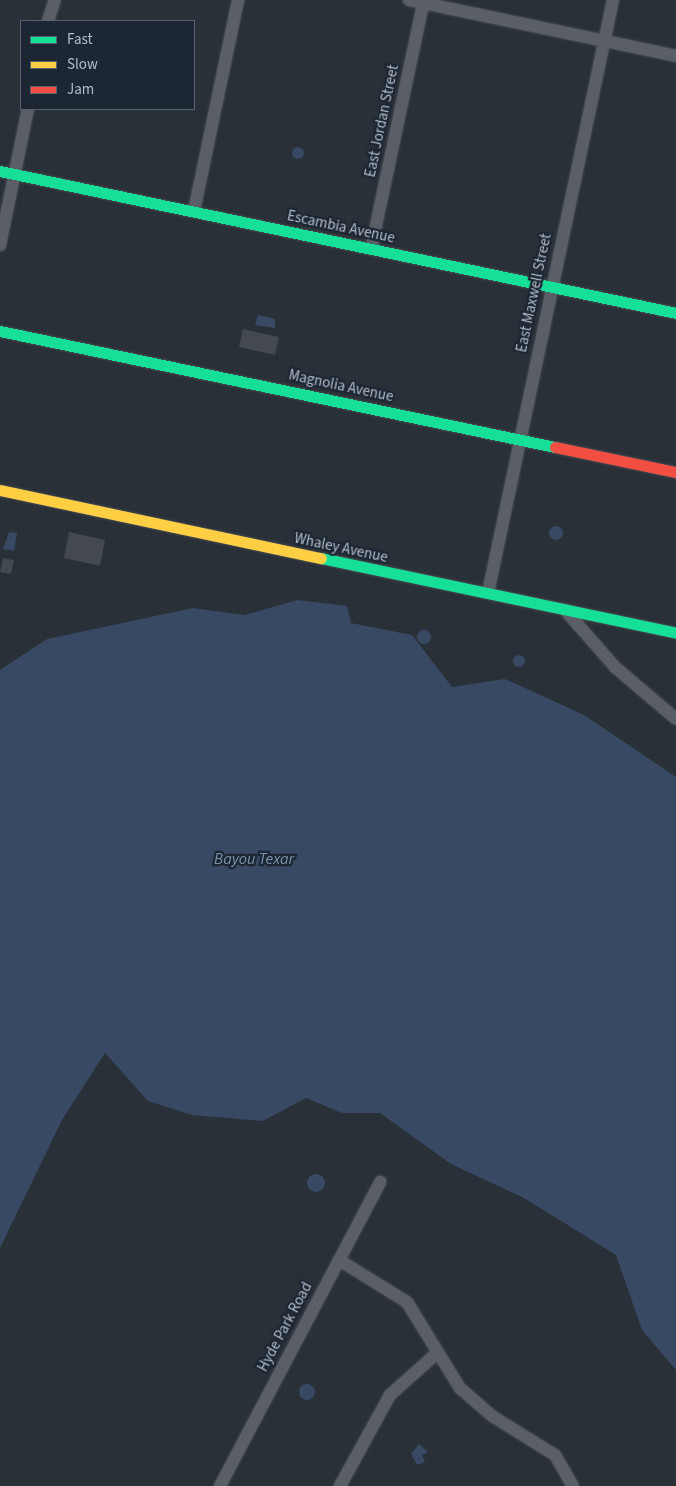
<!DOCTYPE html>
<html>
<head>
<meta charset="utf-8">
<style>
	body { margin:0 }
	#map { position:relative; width:676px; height:1486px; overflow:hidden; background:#2a3038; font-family:"Source Sans 3",sans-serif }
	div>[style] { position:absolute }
	.water>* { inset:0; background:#384963 }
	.round { border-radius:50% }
	.building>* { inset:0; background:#444950 }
	.roads { filter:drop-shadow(0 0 1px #484c53) drop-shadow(0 0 1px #484c53) }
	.street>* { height:12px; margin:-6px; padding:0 6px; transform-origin:6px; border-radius:6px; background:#5a5e66 }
	.fast>* { height:11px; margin:-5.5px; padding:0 5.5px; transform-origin:5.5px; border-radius:5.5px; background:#16e098 }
	.slow>* { height:11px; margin:-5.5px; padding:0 5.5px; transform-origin:5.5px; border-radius:5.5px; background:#ffcf43 }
	.jam>* { height:11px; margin:-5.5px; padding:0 5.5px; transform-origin:5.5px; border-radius:5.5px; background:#f24e42 }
	span { translate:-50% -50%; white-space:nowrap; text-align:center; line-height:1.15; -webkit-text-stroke:4.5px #1d2633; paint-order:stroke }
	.street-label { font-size:15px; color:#b4bcc9 }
	.water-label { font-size:16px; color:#7c92b1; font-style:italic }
	.legend { position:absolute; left:20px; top:20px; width:175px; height:90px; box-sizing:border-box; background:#1d2633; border:1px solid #59626f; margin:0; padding:6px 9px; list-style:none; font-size:15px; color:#b4bcc9 }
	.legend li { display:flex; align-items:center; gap:10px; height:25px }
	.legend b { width:25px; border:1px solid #59626f }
</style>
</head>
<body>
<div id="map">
	<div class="water">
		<div class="round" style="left:292px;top:147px;width:12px;height:12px"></div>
		<div style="clip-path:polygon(258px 315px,275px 319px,275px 328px,255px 325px)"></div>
		<div class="round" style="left:549px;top:526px;width:14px;height:14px"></div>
		<div style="clip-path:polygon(9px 532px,17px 533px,14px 551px,3px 549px)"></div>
		<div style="clip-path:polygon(297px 600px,347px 606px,351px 623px,412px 635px,452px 687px,505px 679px,584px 715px,676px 777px,676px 1370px,642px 1330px,616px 1255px,524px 1198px,451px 1164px,380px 1113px,342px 1113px,306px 1098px,263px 1121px,192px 1115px,148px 1101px,105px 1053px,62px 1120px,0 1248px,0 670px,47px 639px,193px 608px,245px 615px)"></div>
		<div class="round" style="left:417px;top:630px;width:14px;height:14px"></div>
		<div class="round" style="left:513px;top:655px;width:12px;height:12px"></div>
		<div class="round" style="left:307px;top:1174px;width:18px;height:18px"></div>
		<div class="round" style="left:299px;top:1384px;width:16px;height:16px"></div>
		<div style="clip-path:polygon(419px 1444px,428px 1452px,422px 1455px,425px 1462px,417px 1465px,411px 1454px)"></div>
	</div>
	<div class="building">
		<div style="clip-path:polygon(243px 329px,279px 337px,275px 355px,239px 347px)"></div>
		<div style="clip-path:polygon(69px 532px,105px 540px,100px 566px,64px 558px)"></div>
		<div style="clip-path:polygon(3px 558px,14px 560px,11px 574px,0 572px)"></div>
	</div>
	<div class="roads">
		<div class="street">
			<div style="left:409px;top:0;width:273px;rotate:11.8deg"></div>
			<div style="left:48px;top:21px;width:22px;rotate:-72deg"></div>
			<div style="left:194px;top:211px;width:216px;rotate:-78.2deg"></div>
			<div style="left:0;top:245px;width:139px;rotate:-78.4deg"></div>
			<div style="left:371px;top:249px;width:255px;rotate:-78deg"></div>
			<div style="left:488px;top:593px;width:606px;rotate:-78.1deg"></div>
			<div style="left:565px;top:610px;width:76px;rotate:48.7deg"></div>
			<div style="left:615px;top:667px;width:80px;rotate:40.4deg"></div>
			<div style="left:339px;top:1260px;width:80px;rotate:31.7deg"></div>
			<div style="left:407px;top:1302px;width:101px;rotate:58.4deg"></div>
			<div style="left:460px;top:1388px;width:43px;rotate:41.2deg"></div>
			<div style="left:492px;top:1416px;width:74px;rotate:31.8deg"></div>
			<div style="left:555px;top:1455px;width:36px;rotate:60deg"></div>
			<div style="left:220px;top:1486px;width:344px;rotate:-62.2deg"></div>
			<div style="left:340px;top:1486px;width:104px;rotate:-61.2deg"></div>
			<div style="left:390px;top:1395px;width:63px;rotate:-41.8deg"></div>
		</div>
		<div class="fast">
			<div style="left:0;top:171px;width:691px;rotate:11.86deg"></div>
			<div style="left:0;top:331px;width:567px;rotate:11.81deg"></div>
			<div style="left:321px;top:558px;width:363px;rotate:11.9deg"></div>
		</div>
		<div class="slow">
			<div style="left:0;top:490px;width:328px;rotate:12deg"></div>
		</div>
		<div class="jam">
			<div style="left:555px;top:447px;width:124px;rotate:11.7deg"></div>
		</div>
	</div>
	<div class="street-label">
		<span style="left:382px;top:121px;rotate:-78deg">East Jordan Street</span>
		<span style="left:341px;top:227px;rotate:12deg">Escambia Avenue</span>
		<span style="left:534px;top:293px;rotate:-78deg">East Maxwell Street</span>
		<span style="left:341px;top:386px;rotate:12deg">Magnolia Avenue</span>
		<span style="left:341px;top:548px;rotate:12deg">Whaley Avenue</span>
		<span style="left:285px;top:1327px;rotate:-62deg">Hyde Park Road</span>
	</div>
	<div class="water-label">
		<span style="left:254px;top:859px">Bayou Texar</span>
	</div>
	<ul class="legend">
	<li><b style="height:6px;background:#16e098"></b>Fast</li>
	<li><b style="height:6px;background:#ffcf43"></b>Slow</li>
	<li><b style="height:6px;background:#f24e42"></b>Jam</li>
	</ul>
</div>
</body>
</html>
